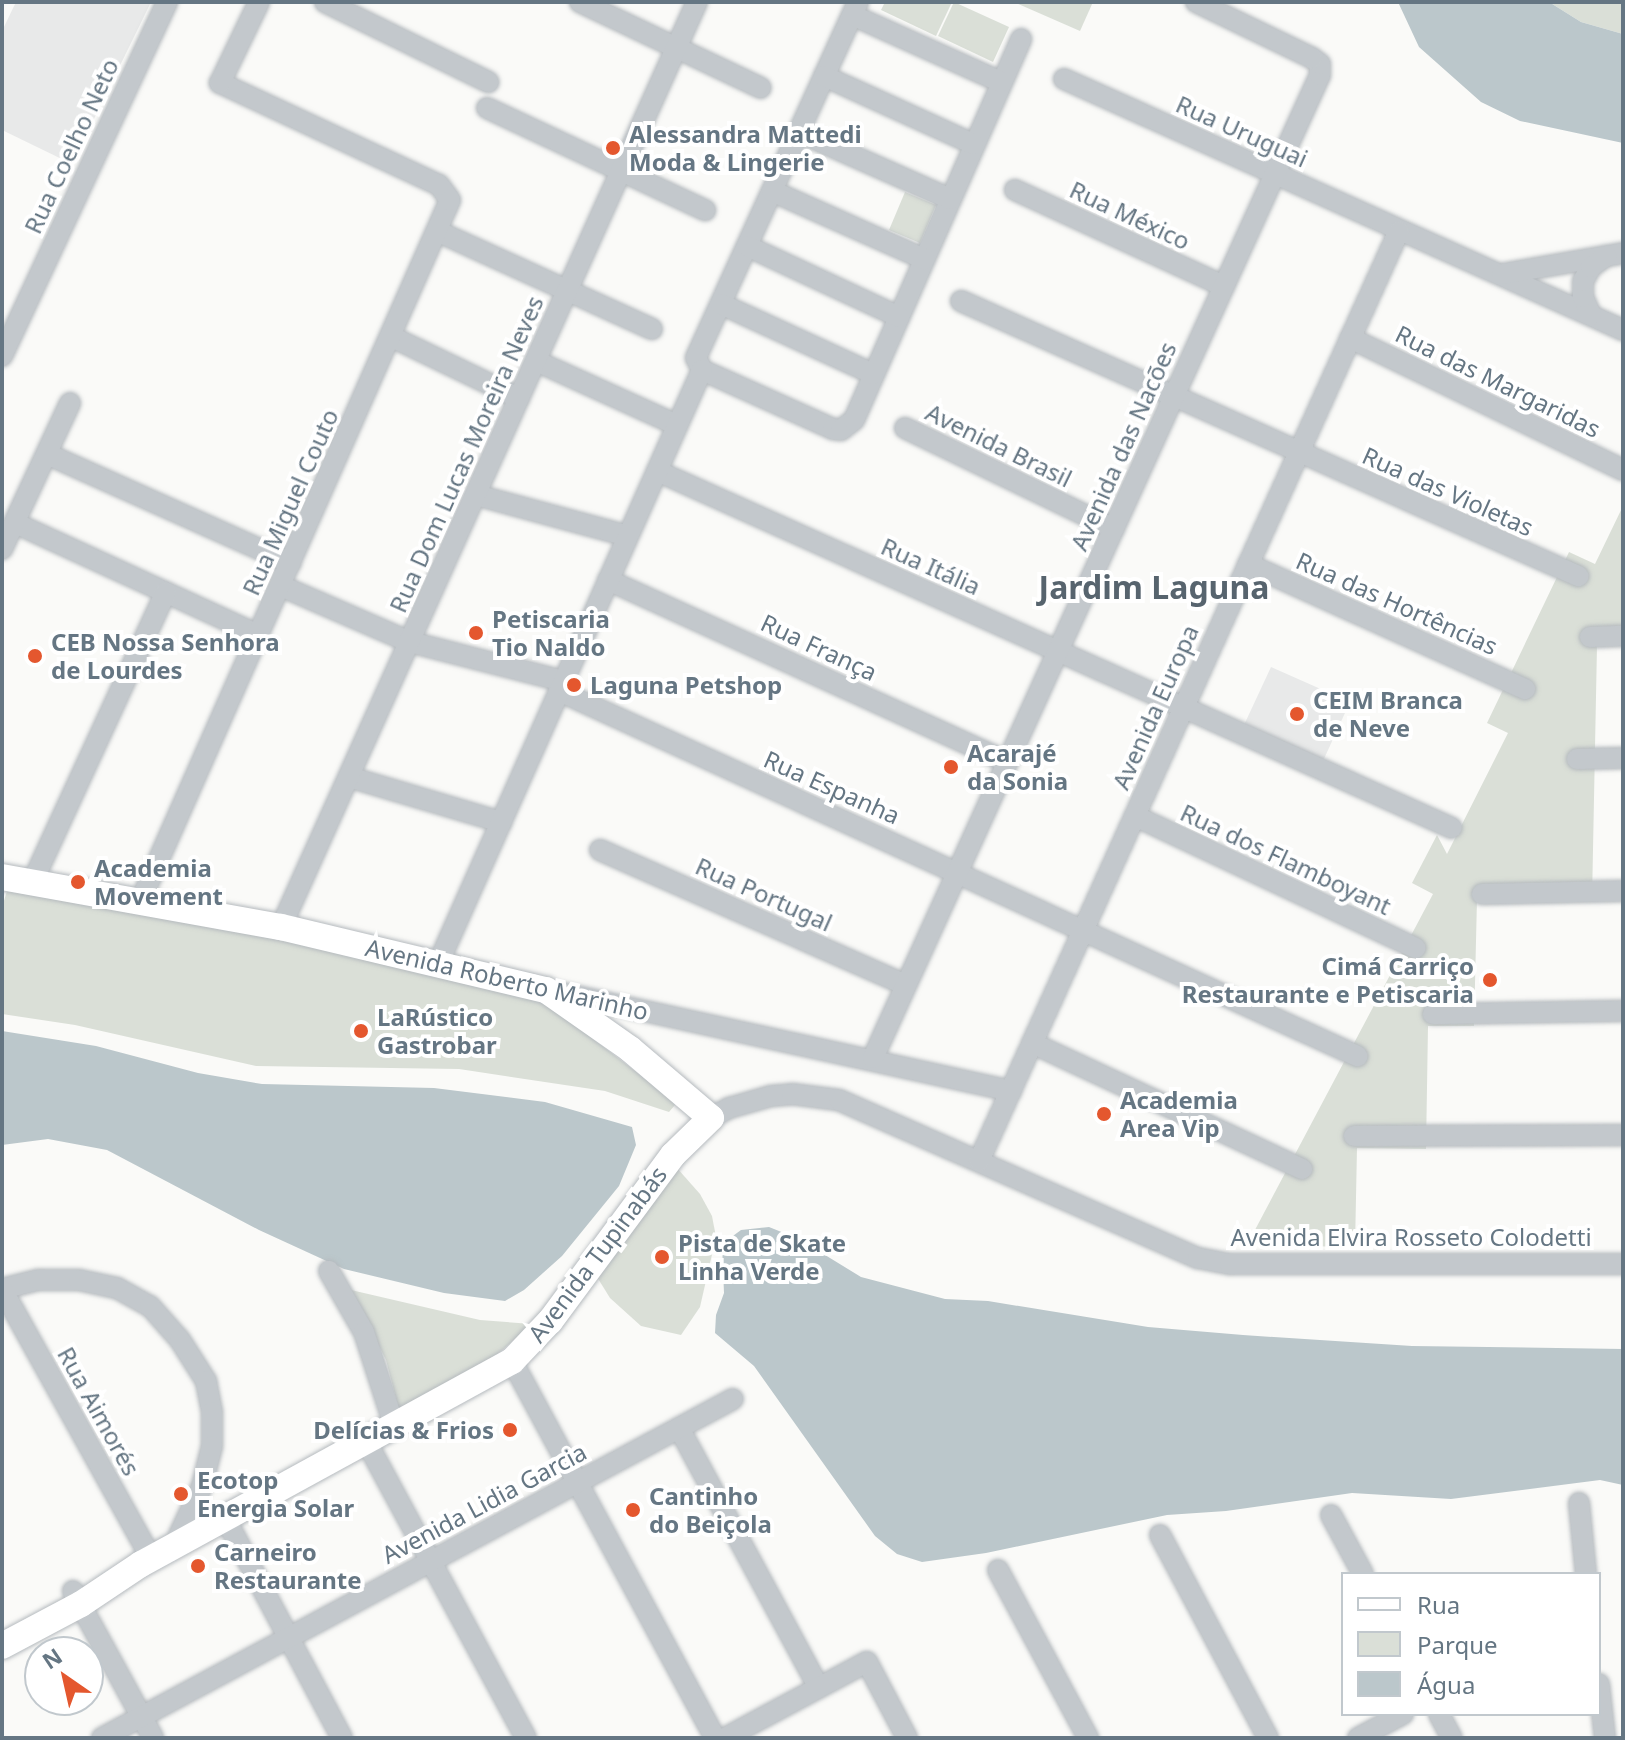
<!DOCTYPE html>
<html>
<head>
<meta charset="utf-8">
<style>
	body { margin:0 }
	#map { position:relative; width:1625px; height:1740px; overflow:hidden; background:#fafaf8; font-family:"Noto Sans",sans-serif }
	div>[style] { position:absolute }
	.built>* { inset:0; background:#e8e9e9 }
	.green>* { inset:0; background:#dadfd7 }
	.water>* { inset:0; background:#bbc7cb }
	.roads { filter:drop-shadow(0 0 2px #b5babe) drop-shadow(0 0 2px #b5babe) }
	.minor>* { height:20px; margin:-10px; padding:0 10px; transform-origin:10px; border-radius:10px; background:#c3c8cc }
	.major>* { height:26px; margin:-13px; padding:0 13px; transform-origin:13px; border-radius:13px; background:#fff }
	.dots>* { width:22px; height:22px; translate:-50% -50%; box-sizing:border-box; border:4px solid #fff; border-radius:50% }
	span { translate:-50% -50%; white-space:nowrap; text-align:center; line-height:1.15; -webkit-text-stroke:8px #fff; paint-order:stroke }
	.street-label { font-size:24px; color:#657683 }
	.poi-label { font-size:24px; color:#657683; font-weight:700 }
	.left { translate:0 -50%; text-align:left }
	.right { translate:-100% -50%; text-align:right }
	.district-label { font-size:32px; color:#57646e; font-weight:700 }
	.frame { position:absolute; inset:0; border:4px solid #657683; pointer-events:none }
	.legend { position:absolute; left:1341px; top:1572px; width:260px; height:144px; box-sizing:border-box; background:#fff; border:2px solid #c1c8cd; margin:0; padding:10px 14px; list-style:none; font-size:24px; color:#657683 }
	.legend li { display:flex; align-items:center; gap:16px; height:40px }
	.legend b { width:40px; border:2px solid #c1c8cd }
	.north { position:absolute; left:24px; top:1636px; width:80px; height:80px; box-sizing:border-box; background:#fff; border:2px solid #c1c8cd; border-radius:50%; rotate:326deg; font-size:22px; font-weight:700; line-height:32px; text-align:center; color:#657683 }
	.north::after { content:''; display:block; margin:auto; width:28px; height:36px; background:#e4572e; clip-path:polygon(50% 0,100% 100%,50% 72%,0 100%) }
</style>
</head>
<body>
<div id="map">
	<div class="built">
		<div style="clip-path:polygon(16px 2px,151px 2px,72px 164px,2px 130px,2px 31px)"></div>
		<div style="clip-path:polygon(1271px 667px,1350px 702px,1323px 761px,1244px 725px)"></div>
	</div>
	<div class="green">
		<div style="clip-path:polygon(885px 2px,952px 2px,936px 36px,881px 10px)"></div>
		<div style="clip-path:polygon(954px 2px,1009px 27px,993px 62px,938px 36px)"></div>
		<div style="clip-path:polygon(1014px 2px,1093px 2px,1080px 31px)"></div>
		<div style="clip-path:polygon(1549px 2px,1623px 2px,1623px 34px,1581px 22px)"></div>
		<div style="clip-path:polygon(905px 192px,936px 205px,920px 243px,889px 230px)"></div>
		<div style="clip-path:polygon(1623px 506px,1623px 646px,1597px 646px,1592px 901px,1477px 899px,1474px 1026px,1428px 1026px,1426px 1149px,1357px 1148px,1355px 1247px,1247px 1245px,1433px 894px,1412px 883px,1437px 835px,1447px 854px,1508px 733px,1487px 723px,1569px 552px,1595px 564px)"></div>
		<div style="clip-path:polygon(7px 891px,297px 941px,546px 1003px,673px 1100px,675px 1105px,669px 1112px,605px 1091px,459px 1069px,256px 1066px,75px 1025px,2px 1014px,2px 907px)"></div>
		<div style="clip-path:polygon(677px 1168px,700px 1194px,712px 1216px,716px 1237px,700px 1307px,681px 1335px,641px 1326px,610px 1298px,597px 1277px)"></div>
		<div style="clip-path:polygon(351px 1290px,480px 1320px,532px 1324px,491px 1360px,399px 1410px,386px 1360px)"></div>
	</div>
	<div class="water">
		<div style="clip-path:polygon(1398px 2px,1549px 2px,1581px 22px,1623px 34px,1623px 143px,1520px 121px,1481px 102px,1419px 47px)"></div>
		<div style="clip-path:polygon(2px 1031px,96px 1046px,198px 1073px,262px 1084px,434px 1088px,545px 1102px,632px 1127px,636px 1145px,619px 1186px,562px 1256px,524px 1290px,505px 1301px,444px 1293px,344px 1269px,259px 1230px,107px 1150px,48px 1139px,2px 1145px)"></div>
		<div style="clip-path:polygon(769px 1227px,799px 1239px,861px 1277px,945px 1299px,988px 1301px,1148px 1327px,1243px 1335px,1412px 1346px,1623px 1349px,1623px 1485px,1600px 1480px,1451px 1499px,1352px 1493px,1226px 1511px,1167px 1515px,986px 1553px,922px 1562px,897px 1554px,875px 1536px,754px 1366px,715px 1333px,716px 1315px,724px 1293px,722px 1244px,741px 1230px)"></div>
	</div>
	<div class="roads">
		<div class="minor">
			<div style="left:325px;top:2px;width:182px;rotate:26.1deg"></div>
			<div style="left:580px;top:2px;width:200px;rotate:25.4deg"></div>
			<div style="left:858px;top:2px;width:391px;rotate:114.5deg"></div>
			<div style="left:696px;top:358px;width:13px;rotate:63deg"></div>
			<div style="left:702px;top:370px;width:144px;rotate:24.2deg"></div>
			<div style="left:833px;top:429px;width:8px;rotate:7deg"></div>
			<div style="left:841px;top:430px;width:16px;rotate:-38deg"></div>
			<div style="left:854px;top:420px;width:416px;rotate:-66.3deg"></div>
			<div style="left:852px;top:15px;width:163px;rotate:24.2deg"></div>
			<div style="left:824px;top:76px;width:164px;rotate:24.5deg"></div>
			<div style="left:1064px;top:79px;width:613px;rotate:24.18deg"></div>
			<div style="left:487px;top:108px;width:241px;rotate:25.1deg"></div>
			<div style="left:799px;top:132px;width:165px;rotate:23.9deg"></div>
			<div style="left:1015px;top:190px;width:230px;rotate:24.7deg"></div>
			<div style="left:772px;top:191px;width:167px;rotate:24.1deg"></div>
			<div style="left:439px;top:232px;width:234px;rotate:24.5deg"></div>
			<div style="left:747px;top:246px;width:168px;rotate:25deg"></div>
			<div style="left:1502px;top:274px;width:123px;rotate:-9.8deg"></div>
			<div style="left:961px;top:301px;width:676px;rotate:24.02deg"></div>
			<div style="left:721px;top:304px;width:167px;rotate:24.7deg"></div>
			<div style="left:1591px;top:315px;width:20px;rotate:-114deg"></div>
			<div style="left:1583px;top:297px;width:16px;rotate:-90deg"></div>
			<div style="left:1583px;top:281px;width:16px;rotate:-60deg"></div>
			<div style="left:1591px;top:267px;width:19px;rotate:-36deg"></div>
			<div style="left:392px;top:337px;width:141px;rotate:25.7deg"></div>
			<div style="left:1350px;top:338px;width:303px;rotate:25.8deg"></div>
			<div style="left:2px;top:356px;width:391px;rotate:-65deg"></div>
			<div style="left:536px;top:361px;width:155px;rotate:24.4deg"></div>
			<div style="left:905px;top:428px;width:232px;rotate:25.8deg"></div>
			<div style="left:47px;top:454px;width:267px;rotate:24.1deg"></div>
			<div style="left:657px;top:471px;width:871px;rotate:24.18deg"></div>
			<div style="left:476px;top:495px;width:157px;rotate:15.1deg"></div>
			<div style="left:15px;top:523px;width:268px;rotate:24.7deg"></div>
			<div style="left:2px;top:549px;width:161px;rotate:-65deg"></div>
			<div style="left:1248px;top:564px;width:304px;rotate:24.3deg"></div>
			<div style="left:608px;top:580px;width:439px;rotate:24.5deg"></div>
			<div style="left:281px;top:586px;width:141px;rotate:23.5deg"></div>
			<div style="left:410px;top:642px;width:158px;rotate:14.3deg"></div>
			<div style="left:1590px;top:637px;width:33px;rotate:-2deg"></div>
			<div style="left:559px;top:691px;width:878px;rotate:24.58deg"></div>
			<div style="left:1577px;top:759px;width:46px;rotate:-1.2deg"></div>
			<div style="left:349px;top:777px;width:159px;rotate:16.5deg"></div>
			<div style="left:1135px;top:816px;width:310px;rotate:25.2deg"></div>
			<div style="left:600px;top:850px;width:334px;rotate:23.8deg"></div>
			<div style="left:32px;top:883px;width:320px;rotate:-65.3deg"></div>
			<div style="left:1482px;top:894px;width:141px;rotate:-1.2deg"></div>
			<div style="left:140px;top:902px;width:767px;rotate:-66.17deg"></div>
			<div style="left:450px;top:200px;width:19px;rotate:-126deg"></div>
			<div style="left:439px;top:185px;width:242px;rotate:-155deg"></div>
			<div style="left:220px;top:83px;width:90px;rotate:-64.3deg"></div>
			<div style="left:281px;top:927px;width:1014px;rotate:-65.79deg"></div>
			<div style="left:438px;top:964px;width:650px;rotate:-66.04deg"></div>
			<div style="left:553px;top:991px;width:469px;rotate:12.3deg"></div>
			<div style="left:1433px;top:1014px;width:190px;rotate:-0.9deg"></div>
			<div style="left:1032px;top:1043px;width:298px;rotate:25deg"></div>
			<div style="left:873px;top:1058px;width:1080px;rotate:-65.55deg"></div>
			<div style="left:1320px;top:75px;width:11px;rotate:-90deg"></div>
			<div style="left:1320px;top:64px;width:10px;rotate:-143deg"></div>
			<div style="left:1312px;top:58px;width:129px;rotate:-154.2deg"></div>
			<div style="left:711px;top:1118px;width:21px;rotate:-29deg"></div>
			<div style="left:729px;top:1108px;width:44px;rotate:-15.9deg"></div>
			<div style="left:771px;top:1096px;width:21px;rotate:-5deg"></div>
			<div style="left:792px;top:1094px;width:47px;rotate:7.3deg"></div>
			<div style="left:839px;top:1100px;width:392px;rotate:23.8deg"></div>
			<div style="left:1198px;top:1258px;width:33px;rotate:11deg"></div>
			<div style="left:1230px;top:1264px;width:393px"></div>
			<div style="left:1354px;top:1136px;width:269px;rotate:-0.2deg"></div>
			<div style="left:979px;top:1161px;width:1020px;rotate:-65.7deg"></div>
			<div style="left:329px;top:1271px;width:70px;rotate:60.2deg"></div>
			<div style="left:364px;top:1332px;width:98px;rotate:72.1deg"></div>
			<div style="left:2px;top:1289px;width:38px;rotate:-14deg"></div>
			<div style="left:39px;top:1280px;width:40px"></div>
			<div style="left:79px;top:1280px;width:39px;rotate:12deg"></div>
			<div style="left:117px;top:1288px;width:38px;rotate:29deg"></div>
			<div style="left:150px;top:1306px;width:45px;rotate:48.6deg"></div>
			<div style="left:180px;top:1340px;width:49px;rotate:57.6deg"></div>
			<div style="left:206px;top:1381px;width:32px;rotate:79deg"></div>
			<div style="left:212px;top:1412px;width:34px;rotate:90deg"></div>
			<div style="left:212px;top:1446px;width:41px;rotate:104deg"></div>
			<div style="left:202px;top:1486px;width:66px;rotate:115deg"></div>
			<div style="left:2px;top:1289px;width:308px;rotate:61deg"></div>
			<div style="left:512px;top:1361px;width:428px;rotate:61.7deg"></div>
			<div style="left:679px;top:1428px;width:295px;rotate:61.7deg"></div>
			<div style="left:366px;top:1441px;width:337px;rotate:61.7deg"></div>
			<div style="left:1579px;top:1503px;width:71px;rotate:84.4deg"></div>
			<div style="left:1331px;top:1515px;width:67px;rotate:61.5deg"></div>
			<div style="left:225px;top:1518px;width:249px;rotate:62deg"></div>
			<div style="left:1160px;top:1535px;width:230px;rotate:62deg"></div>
			<div style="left:998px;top:1570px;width:191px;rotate:61.8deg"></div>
			<div style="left:73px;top:1591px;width:167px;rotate:61.4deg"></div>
			<div style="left:1599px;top:1684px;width:54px;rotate:83.7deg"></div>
			<div style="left:1439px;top:1714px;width:27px;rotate:62deg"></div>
			<div style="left:102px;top:1738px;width:716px;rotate:-28.25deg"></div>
			<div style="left:725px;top:1738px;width:161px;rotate:-28.2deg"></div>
			<div style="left:867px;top:1662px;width:86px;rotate:62.2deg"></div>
			<div style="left:1358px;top:1738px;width:51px;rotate:-28.1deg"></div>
		</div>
		<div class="major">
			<div style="left:2px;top:877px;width:283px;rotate:10.2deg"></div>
			<div style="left:281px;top:927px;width:272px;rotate:13.4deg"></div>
			<div style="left:546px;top:990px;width:103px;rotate:35.1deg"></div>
			<div style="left:630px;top:1049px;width:106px;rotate:40.4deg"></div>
			<div style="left:711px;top:1118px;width:53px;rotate:135.8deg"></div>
			<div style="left:673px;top:1155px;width:207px;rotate:126.5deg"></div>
			<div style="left:550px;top:1321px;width:55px;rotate:133.5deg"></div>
			<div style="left:512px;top:1361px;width:423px;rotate:151.3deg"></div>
			<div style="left:141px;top:1564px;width:72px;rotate:146.3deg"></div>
			<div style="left:81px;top:1604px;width:89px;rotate:152deg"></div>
		</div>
	</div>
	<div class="dots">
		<div style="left:613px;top:148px;background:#e4572e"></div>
		<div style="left:476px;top:633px;background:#e4572e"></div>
		<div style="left:35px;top:656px;background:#e4572e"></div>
		<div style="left:574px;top:685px;background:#e4572e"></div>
		<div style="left:1297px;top:714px;background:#e4572e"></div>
		<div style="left:951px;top:767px;background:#e4572e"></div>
		<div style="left:78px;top:882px;background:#e4572e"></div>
		<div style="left:1490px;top:980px;background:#e4572e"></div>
		<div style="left:361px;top:1031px;background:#e4572e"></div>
		<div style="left:1104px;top:1114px;background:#e4572e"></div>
		<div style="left:662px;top:1257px;background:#e4572e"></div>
		<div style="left:510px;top:1430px;background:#e4572e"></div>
		<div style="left:181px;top:1494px;background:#e4572e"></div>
		<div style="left:633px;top:1510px;background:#e4572e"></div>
		<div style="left:198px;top:1566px;background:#e4572e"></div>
	</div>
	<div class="street-label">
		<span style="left:1242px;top:131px;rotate:24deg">Rua Uruguai</span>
		<span style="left:71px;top:146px;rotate:-65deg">Rua Coelho Neto</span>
		<span style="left:1130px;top:215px;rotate:25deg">Rua México</span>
		<span style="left:1498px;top:381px;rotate:26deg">Rua das Margaridas</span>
		<span style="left:999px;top:445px;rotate:26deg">Avenida Brasil</span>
		<span style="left:1123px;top:446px;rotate:-66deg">Avenida das Nacões</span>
		<span style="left:466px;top:454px;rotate:-66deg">Rua Dom Lucas Moreira Neves</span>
		<span style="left:1448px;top:491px;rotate:24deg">Rua das Violetas</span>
		<span style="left:290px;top:502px;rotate:-66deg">Rua Miguel Couto</span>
		<span style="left:931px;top:566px;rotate:24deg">Rua Itália</span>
		<span style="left:1397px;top:603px;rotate:24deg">Rua das Hortências</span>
		<span style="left:819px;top:647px;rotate:25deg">Rua França</span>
		<span style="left:1155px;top:707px;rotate:-66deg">Avenida Europa</span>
		<span style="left:832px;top:787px;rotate:24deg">Rua Espanha</span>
		<span style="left:1286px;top:859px;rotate:25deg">Rua dos Flamboyant</span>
		<span style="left:764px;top:894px;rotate:24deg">Rua Portugal</span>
		<span style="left:507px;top:979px;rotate:13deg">Avenida Roberto Marinho</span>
		<span style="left:1411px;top:1237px">Avenida Elvira Rosseto Colodetti</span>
		<span style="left:597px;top:1254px;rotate:-53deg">Avenida Tupinabás</span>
		<span style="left:99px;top:1411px;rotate:61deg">Rua Aimorés</span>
		<span style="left:484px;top:1503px;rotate:-28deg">Avenida Lidia Garcia</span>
	</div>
	<div class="poi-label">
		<span class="left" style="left:629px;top:148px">Alessandra Mattedi<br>Moda &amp; Lingerie</span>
		<span class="left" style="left:492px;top:633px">Petiscaria<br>Tio Naldo</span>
		<span class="left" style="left:51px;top:656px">CEB Nossa Senhora<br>de Lourdes</span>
		<span class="left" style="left:590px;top:685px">Laguna Petshop</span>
		<span class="left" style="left:1313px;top:714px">CEIM Branca<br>de Neve</span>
		<span class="left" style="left:967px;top:767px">Acarajé<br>da Sonia</span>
		<span class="left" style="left:94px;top:882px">Academia<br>Movement</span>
		<span class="right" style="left:1474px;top:980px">Cimá Carriço<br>Restaurante e Petiscaria</span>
		<span class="left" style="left:377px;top:1031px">LaRústico<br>Gastrobar</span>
		<span class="left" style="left:1120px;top:1114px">Academia<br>Area Vip</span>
		<span class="left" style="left:678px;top:1257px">Pista de Skate<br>Linha Verde</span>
		<span class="right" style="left:494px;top:1430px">Delícias &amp; Frios</span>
		<span class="left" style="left:197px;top:1494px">Ecotop<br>Energia Solar</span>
		<span class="left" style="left:649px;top:1510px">Cantinho<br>do Beiçola</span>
		<span class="left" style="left:214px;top:1566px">Carneiro<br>Restaurante</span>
	</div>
	<div class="district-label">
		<span style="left:1154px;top:587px">Jardim Laguna</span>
	</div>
	<div class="frame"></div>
	<ul class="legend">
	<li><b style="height:10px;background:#fff"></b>Rua</li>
	<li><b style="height:22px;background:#dadfd7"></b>Parque</li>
	<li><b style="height:22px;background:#bbc7cb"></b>Água</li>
	</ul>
	<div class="north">N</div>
</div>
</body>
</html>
